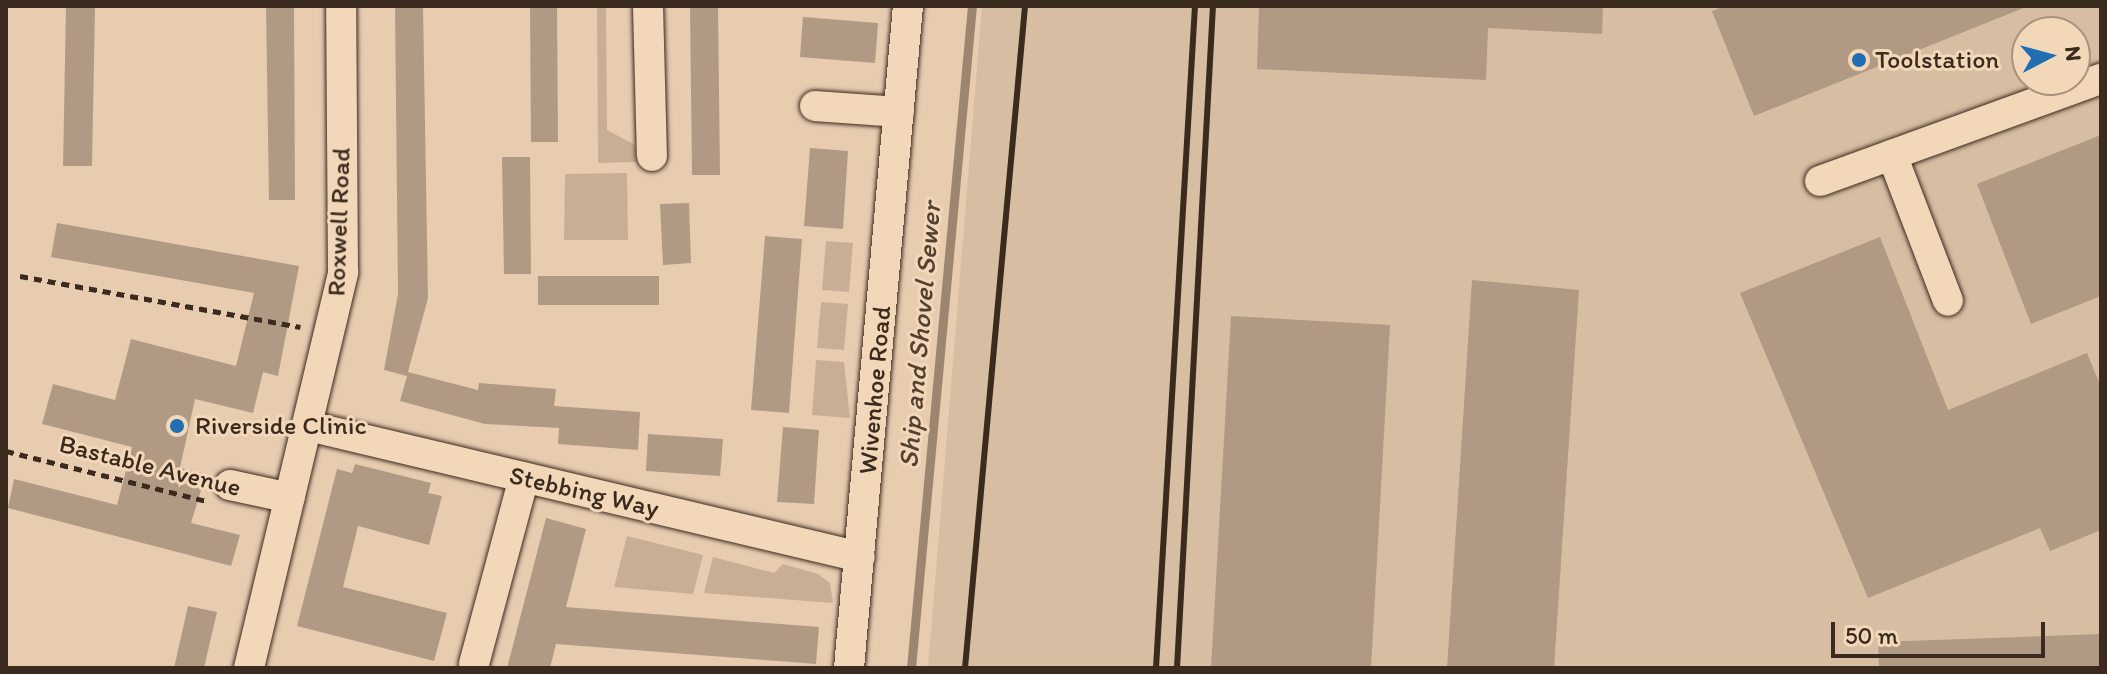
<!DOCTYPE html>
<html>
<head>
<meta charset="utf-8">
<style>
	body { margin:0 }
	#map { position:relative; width:2107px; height:674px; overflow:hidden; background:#e7ccb0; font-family:Itim,sans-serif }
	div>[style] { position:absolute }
	.built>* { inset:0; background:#d7bda2 }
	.green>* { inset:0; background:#c7ae95 }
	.stream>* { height:9px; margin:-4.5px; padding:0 4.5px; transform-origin:4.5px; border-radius:4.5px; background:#9c8670 }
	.building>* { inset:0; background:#b19a83 }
	.path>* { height:5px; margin-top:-2.5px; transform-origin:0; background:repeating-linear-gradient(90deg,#3b2a1e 0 8px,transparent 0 14px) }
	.roads { filter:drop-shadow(0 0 2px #3b2a1e) drop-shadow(0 0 2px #3b2a1e) }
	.minor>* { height:30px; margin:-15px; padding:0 15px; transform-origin:15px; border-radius:15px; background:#f2d7b9 }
	.rail>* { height:6px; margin:-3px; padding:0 3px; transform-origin:3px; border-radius:3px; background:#3b2a1e }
	.dots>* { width:22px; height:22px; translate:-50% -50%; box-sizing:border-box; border:4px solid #f2d7b9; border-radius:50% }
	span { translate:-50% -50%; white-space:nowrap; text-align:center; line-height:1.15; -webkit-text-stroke:6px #f2d7b9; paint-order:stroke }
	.poi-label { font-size:26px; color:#3b2a1e }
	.left { translate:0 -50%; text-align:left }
	.street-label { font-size:26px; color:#3b2a1e }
	.water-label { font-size:28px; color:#534132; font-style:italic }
	.frame { position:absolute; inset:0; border:8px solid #3b2a1e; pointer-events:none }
	.north { position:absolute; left:2011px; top:16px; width:80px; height:80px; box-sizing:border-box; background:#f2d7b9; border:2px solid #a9927b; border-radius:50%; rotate:84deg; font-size:22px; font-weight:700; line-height:32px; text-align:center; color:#3b2a1e }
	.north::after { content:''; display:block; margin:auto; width:28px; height:36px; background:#1f6fb2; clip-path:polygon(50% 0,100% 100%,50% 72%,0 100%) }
	.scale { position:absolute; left:1831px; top:622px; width:214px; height:36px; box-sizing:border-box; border:4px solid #3b2a1e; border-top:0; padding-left:10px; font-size:24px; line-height:28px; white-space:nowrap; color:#3b2a1e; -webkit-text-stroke:6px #f2d7b9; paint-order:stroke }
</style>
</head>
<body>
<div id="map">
	<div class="built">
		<div style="clip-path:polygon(evenodd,982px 6px,2101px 6px,2101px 668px,928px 668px,982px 6px,2027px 32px,2075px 32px,2075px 80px,2027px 80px,2027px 32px)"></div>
	</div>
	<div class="green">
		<div style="clip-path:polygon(597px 6px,606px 6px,607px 130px,635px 145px,636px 162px,598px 163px)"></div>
		<div style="clip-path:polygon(627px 173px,628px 240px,564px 240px,565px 174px)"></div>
		<div style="clip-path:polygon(826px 241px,853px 243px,849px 292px,822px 290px)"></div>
		<div style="clip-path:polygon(821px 302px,848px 304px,844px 350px,817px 348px)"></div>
		<div style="clip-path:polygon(816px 360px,844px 362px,850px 418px,812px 415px)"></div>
		<div style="clip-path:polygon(627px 536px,703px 555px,693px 594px,614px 587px)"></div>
		<div style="clip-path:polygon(713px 557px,774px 573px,783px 564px,818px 574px,830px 583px,833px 603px,704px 593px)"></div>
	</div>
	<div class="stream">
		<div style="left:911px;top:668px;width:665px;rotate:-84.74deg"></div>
	</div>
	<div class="building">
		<div style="clip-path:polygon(66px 6px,95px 6px,92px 166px,63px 166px)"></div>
		<div style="clip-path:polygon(266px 6px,294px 6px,295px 200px,269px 200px)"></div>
		<div style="clip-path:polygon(423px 6px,428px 298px,408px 372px,478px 390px,479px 383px,556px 389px,554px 406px,640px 412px,638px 450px,558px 444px,559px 428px,485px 424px,400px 401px,407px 376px,384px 370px,398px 294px,395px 7px)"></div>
		<div style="clip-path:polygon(530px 6px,557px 6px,558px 142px,531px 142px)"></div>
		<div style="clip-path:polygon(690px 6px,718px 6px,720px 175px,692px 175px)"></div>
		<div style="clip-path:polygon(1259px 6px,1603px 6px,1602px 34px,1488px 28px,1486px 80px,1257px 69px)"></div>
		<div style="clip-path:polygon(1725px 6px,2025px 6px,2026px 7px,1754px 116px,1712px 11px)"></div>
		<div style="clip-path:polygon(803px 17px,878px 23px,875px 63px,800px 57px)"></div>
		<div style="clip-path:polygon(2101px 135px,2101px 296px,2031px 324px,1977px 184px)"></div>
		<div style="clip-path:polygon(810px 148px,848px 151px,843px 229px,804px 226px)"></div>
		<div style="clip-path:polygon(502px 157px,530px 157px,531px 274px,504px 274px)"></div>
		<div style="clip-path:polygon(689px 203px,691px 263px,663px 265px,660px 204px)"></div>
		<div style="clip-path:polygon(57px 223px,299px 266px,278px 376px,263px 372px,253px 413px,195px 399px,180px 468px,206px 474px,191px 523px,240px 535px,231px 566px,8px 508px,14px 479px,117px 505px,132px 447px,42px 424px,53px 384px,115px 400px,131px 339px,236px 366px,254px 293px,51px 257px)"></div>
		<div style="clip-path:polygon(765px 236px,802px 239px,789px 413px,751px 410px)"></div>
		<div style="clip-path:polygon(1880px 237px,1948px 410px,2087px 353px,2101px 387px,2101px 530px,2050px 551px,2040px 528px,1868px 598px,1740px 293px)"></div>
		<div style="clip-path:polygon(538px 276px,659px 276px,659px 305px,538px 305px)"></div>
		<div style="clip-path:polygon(1472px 280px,1579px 290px,1554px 668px,1447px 668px)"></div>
		<div style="clip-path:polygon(1231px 316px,1390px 325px,1371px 668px,1211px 668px)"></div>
		<div style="clip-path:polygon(783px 427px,819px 430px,814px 504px,777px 502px)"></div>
		<div style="clip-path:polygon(648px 434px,723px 439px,720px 476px,646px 471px)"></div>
		<div style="clip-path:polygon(355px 464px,431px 483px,428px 493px,442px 496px,429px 545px,358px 526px,343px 587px,447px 613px,434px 661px,297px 626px,337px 469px,352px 473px)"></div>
		<div style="clip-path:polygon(546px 518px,586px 529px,566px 607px,819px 627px,816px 664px,556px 644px,550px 668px,507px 668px)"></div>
		<div style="clip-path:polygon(188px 606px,217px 612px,204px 668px,174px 668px)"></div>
		<div style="clip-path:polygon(2101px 634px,2101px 668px,1879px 668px,1878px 642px)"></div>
	</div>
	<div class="path">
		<div style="left:20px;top:276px;width:285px;rotate:10.3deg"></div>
		<div style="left:6px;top:451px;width:206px;rotate:14deg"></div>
	</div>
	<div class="roads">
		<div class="minor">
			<div style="left:648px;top:6px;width:150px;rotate:88.5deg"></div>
			<div style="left:815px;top:106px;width:84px;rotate:4.1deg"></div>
			<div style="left:1892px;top:155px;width:156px;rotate:69deg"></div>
			<div style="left:1820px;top:181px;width:299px;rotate:-20deg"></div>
			<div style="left:308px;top:426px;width:567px;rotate:13.35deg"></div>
			<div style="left:230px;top:485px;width:61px;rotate:12.2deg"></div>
			<div style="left:474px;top:664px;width:193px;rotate:-75deg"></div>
			<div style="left:249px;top:668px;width:407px;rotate:-76.6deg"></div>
			<div style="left:343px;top:272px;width:266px;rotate:-90.4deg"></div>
			<div style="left:849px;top:668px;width:665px;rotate:-84.91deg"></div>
		</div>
	</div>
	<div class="rail">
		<div style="left:965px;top:668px;width:665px;rotate:-84.82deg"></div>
		<div style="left:1156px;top:668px;width:663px;rotate:-86.63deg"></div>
		<div style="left:1177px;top:668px;width:663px;rotate:-86.89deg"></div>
	</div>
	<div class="dots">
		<div style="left:1859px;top:60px;background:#1f6fb2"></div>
		<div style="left:177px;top:426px;background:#1f6fb2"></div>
	</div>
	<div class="poi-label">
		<span class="left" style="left:1875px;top:60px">Toolstation</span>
		<span class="left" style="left:195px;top:426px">Riverside Clinic</span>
	</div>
	<div class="street-label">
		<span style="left:339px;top:222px;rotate:-88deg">Roxwell Road</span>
		<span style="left:875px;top:390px;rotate:-85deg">Wivenhoe Road</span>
		<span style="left:150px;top:466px;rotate:14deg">Bastable Avenue</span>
		<span style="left:584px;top:492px;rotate:13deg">Stebbing Way</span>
	</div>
	<div class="water-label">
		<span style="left:919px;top:335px;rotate:-85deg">Ship and Shovel Sewer</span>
	</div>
	<div class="frame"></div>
	<div class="north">N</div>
	<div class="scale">50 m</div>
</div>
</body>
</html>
